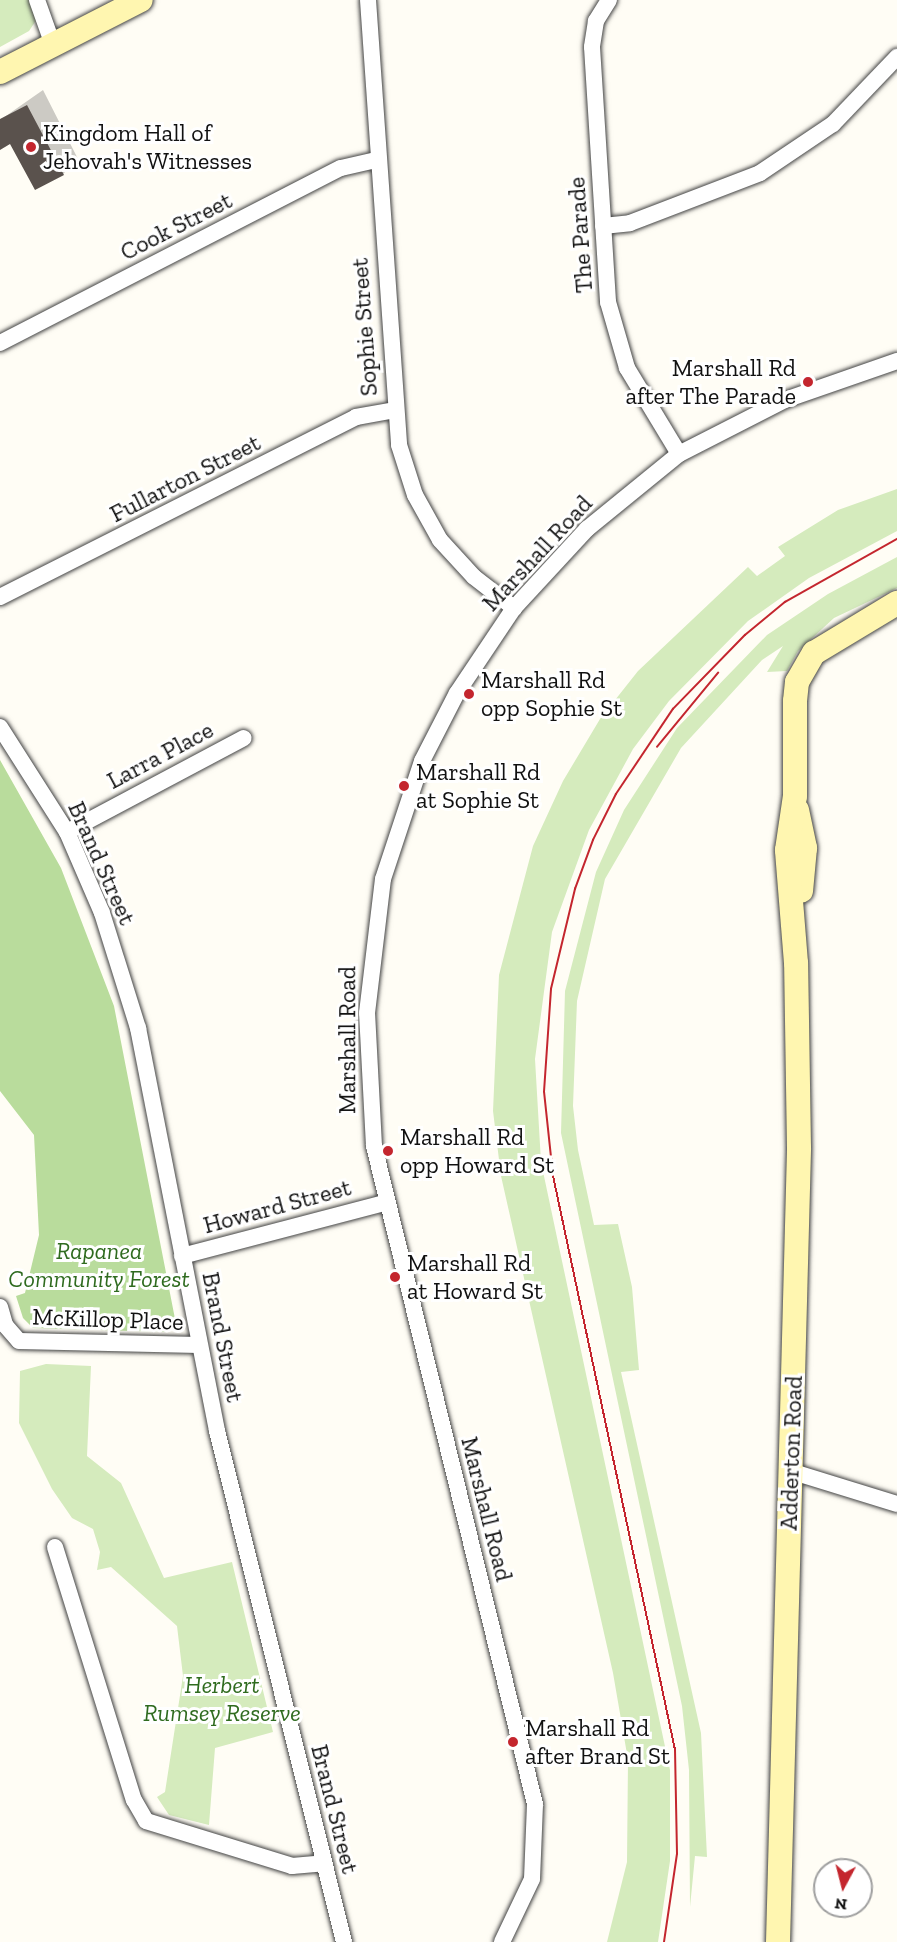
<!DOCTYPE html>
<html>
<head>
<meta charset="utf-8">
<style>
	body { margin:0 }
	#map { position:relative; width:897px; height:1942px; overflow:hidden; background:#fffdf5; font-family:"Zilla Slab",serif }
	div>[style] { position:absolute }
	.green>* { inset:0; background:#d5ebbd }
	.forest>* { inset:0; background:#b9dc9c }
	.shadow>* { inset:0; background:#0003 }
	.building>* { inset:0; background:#5a524d }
	.roads { filter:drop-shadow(0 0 2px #444) drop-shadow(0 0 2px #444) }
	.street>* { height:16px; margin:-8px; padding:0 8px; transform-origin:8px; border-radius:8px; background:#fff }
	.secondary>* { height:24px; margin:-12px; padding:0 12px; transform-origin:12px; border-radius:12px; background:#fff6b0 }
	.tram>* { height:1.5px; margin:-0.75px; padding:0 0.75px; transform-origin:0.75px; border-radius:0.75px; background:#c4262e }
	.dots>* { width:16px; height:16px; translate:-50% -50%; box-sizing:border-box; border:3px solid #fff; border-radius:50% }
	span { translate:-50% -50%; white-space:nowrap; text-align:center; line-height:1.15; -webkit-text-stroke:6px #fff; paint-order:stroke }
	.poi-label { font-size:24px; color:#111 }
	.left { translate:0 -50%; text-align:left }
	.right { translate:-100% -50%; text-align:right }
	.street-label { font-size:24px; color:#111 }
	.park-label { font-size:24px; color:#2f6b1f; font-style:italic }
	.north { position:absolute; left:813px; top:1858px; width:60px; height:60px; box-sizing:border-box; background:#fff; border:2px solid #a0a0a0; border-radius:50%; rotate:187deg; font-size:16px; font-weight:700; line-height:24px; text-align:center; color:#111 }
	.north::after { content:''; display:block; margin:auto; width:21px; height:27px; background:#c4262e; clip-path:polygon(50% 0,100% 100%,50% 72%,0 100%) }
</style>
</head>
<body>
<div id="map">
	<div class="green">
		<div style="clip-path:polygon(0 0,31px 0,37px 19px,29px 31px,0 47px)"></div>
		<div style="clip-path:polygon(897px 489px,897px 531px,809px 578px,748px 621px,669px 701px,633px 749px,589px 830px,552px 932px,535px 1059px,541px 1162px,670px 1770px,670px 1861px,658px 1942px,607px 1942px,627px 1862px,628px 1760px,613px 1673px,501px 1176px,493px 1111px,499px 975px,533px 846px,563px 781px,600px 719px,638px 671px,748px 567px,757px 576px,785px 556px,778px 547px,838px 510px)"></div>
		<div style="clip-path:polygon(897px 557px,897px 588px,834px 618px,798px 651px,787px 671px,767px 672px,783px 646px,762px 660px,681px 748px,605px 879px,577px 1001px,573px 1106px,578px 1150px,594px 1225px,618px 1224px,632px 1287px,639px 1370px,621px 1372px,701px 1733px,707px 1857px,695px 1856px,690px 1907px,689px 1770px,682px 1706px,561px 1133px,565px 991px,596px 872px,624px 810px,677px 728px,767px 635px,828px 594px)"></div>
		<div style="clip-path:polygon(46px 1364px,91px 1366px,87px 1456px,121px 1483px,164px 1578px,232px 1562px,273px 1732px,215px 1748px,209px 1825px,169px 1815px,157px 1797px,165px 1792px,183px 1676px,177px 1626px,111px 1567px,97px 1570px,100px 1552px,93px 1529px,72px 1518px,52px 1489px,19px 1423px,20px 1371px)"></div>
	</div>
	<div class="forest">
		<div style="clip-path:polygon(0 760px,61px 868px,114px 1006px,176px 1324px,166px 1332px,33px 1328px,23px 1318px,16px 1296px,25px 1293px,39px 1235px,34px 1135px,0 1091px)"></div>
	</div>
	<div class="shadow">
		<div style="clip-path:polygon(43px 90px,78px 159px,63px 174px,11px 142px,0 148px,0 120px)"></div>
	</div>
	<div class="building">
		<div style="clip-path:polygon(27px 105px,64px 175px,35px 190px,10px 144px,0 150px,0 119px)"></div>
	</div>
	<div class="roads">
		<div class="street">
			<div style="left:37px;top:0;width:48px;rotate:70.4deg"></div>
			<div style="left:368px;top:0;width:446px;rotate:86deg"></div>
			<div style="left:399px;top:445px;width:52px;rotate:72.3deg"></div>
			<div style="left:415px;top:495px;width:51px;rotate:60.9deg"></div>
			<div style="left:440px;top:540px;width:50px;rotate:47.4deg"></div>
			<div style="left:474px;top:577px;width:51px;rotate:37.8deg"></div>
			<div style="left:609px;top:0;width:25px;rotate:122deg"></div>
			<div style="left:596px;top:21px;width:26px;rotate:99deg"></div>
			<div style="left:592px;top:47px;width:256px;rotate:86.4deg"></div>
			<div style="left:608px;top:302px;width:69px;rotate:73.9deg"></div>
			<div style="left:627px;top:368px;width:100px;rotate:58.8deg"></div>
			<div style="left:603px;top:226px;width:27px;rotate:-6deg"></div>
			<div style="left:630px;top:223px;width:139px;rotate:-21deg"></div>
			<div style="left:760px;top:173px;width:88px;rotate:-33.9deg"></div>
			<div style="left:833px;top:124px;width:93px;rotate:-46.3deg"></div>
			<div style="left:0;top:343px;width:383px;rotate:-27.2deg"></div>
			<div style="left:341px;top:168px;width:37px;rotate:-13deg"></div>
			<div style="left:0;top:597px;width:399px;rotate:-26.8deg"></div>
			<div style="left:356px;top:417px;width:39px;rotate:-10deg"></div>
			<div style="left:0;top:727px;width:125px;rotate:57.5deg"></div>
			<div style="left:67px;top:832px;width:88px;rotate:66.6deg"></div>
			<div style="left:102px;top:913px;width:121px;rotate:72.6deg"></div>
			<div style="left:138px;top:1028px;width:411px;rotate:78.9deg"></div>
			<div style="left:217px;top:1431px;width:527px;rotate:76.04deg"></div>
			<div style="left:67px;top:832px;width:200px;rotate:-28deg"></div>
			<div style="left:182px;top:1256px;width:209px;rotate:-14.7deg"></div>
			<div style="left:0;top:1307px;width:19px;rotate:74deg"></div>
			<div style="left:5px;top:1325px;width:21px;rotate:49deg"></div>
			<div style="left:19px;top:1341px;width:180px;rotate:1.3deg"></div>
			<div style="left:790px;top:1471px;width:112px;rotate:17.1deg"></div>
			<div style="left:55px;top:1547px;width:265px;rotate:72.7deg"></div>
			<div style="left:134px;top:1800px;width:24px;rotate:60deg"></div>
			<div style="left:146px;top:1821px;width:153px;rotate:17.1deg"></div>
			<div style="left:292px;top:1866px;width:32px;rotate:-5deg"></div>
			<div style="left:502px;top:1942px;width:70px;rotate:-64.5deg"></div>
			<div style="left:532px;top:1879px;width:75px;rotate:-87.7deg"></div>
			<div style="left:535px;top:1804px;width:677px;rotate:-103.75deg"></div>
			<div style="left:374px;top:1146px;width:133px;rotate:-93deg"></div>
			<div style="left:367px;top:1013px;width:135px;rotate:-83.2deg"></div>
			<div style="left:383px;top:879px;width:124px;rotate:-71.7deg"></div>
			<div style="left:422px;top:761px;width:76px;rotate:-62.8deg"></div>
			<div style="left:457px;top:693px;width:102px;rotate:-56.2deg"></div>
			<div style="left:514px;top:608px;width:108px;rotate:-47.3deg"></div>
			<div style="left:587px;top:529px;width:119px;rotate:-39.2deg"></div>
			<div style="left:679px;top:454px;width:119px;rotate:-27deg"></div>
			<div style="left:785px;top:400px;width:119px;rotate:-19.2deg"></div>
		</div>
		<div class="secondary">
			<div style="left:0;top:72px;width:158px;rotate:-27.1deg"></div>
			<div style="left:797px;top:810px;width:39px;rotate:78deg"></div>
			<div style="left:805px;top:848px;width:43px;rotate:95.3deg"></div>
			<div style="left:778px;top:1942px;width:794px;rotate:-88.48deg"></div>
			<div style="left:799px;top:1148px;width:185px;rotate:-90.9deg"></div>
			<div style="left:796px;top:963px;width:113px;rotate:-94.6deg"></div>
			<div style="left:787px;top:850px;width:55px;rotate:-81.6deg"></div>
			<div style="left:795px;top:796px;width:95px;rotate:-90deg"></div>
			<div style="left:795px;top:701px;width:19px;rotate:-84deg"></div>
			<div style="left:797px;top:682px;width:34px;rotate:-60deg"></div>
			<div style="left:814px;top:653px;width:97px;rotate:-31.1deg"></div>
		</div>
	</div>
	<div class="tram">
		<div style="left:657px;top:747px;width:96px;rotate:-50.5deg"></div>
		<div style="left:664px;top:1942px;width:89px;rotate:-81.6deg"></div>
		<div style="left:677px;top:1854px;width:104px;rotate:-91.1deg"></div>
		<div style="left:675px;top:1750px;width:587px;rotate:-102deg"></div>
		<div style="left:553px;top:1176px;width:84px;rotate:-96.1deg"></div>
		<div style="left:544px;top:1092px;width:103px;rotate:-86.1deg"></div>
		<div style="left:551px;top:989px;width:103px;rotate:-76.5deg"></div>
		<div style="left:575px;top:889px;width:52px;rotate:-69.8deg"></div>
		<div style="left:593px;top:840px;width:51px;rotate:-63.4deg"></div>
		<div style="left:616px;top:794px;width:102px;rotate:-56.2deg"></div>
		<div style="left:673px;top:709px;width:103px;rotate:-45.8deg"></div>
		<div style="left:745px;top:635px;width:52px;rotate:-39.5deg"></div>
		<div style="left:785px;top:602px;width:129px;rotate:-29.4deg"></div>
	</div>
	<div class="dots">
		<div style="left:31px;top:147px;background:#c4262e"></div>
		<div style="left:808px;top:382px;background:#c4262e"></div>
		<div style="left:469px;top:694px;background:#c4262e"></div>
		<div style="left:404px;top:786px;background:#c4262e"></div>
		<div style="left:388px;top:1151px;background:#c4262e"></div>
		<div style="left:395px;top:1277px;background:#c4262e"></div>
		<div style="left:513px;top:1742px;background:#c4262e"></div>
	</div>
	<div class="poi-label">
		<span class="left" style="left:43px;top:147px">Kingdom Hall of<br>Jehovah's Witnesses</span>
		<span class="right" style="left:796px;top:382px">Marshall Rd<br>after The Parade</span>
		<span class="left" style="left:481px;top:694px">Marshall Rd<br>opp Sophie St</span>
		<span class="left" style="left:416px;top:786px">Marshall Rd<br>at Sophie St</span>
		<span class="left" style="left:400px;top:1151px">Marshall Rd<br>opp Howard St</span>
		<span class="left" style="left:407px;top:1277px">Marshall Rd<br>at Howard St</span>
		<span class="left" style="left:525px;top:1742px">Marshall Rd<br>after Brand St</span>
	</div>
	<div class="street-label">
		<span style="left:176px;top:226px;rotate:-27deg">Cook Street</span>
		<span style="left:580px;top:235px;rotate:-94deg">The Parade</span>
		<span style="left:364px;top:327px;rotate:-94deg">Sophie Street</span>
		<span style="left:185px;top:478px;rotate:-27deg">Fullarton Street</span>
		<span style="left:537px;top:553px;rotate:-47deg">Marshall Road</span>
		<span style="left:160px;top:755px;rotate:-28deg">Larra Place</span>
		<span style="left:102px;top:863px;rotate:66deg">Brand Street</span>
		<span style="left:347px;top:1040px;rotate:-90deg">Marshall Road</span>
		<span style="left:277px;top:1206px;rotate:-15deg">Howard Street</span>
		<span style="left:108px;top:1319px;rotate:2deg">McKillop Place</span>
		<span style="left:223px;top:1337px;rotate:79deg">Brand Street</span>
		<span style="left:791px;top:1453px;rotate:-88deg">Adderton Road</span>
		<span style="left:487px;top:1509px;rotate:76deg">Marshall Road</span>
		<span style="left:335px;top:1809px;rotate:76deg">Brand Street</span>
	</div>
	<div class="park-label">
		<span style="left:99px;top:1265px">Rapanea<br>Community Forest</span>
		<span style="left:222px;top:1699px">Herbert<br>Rumsey Reserve</span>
	</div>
	<div class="north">N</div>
</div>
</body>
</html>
